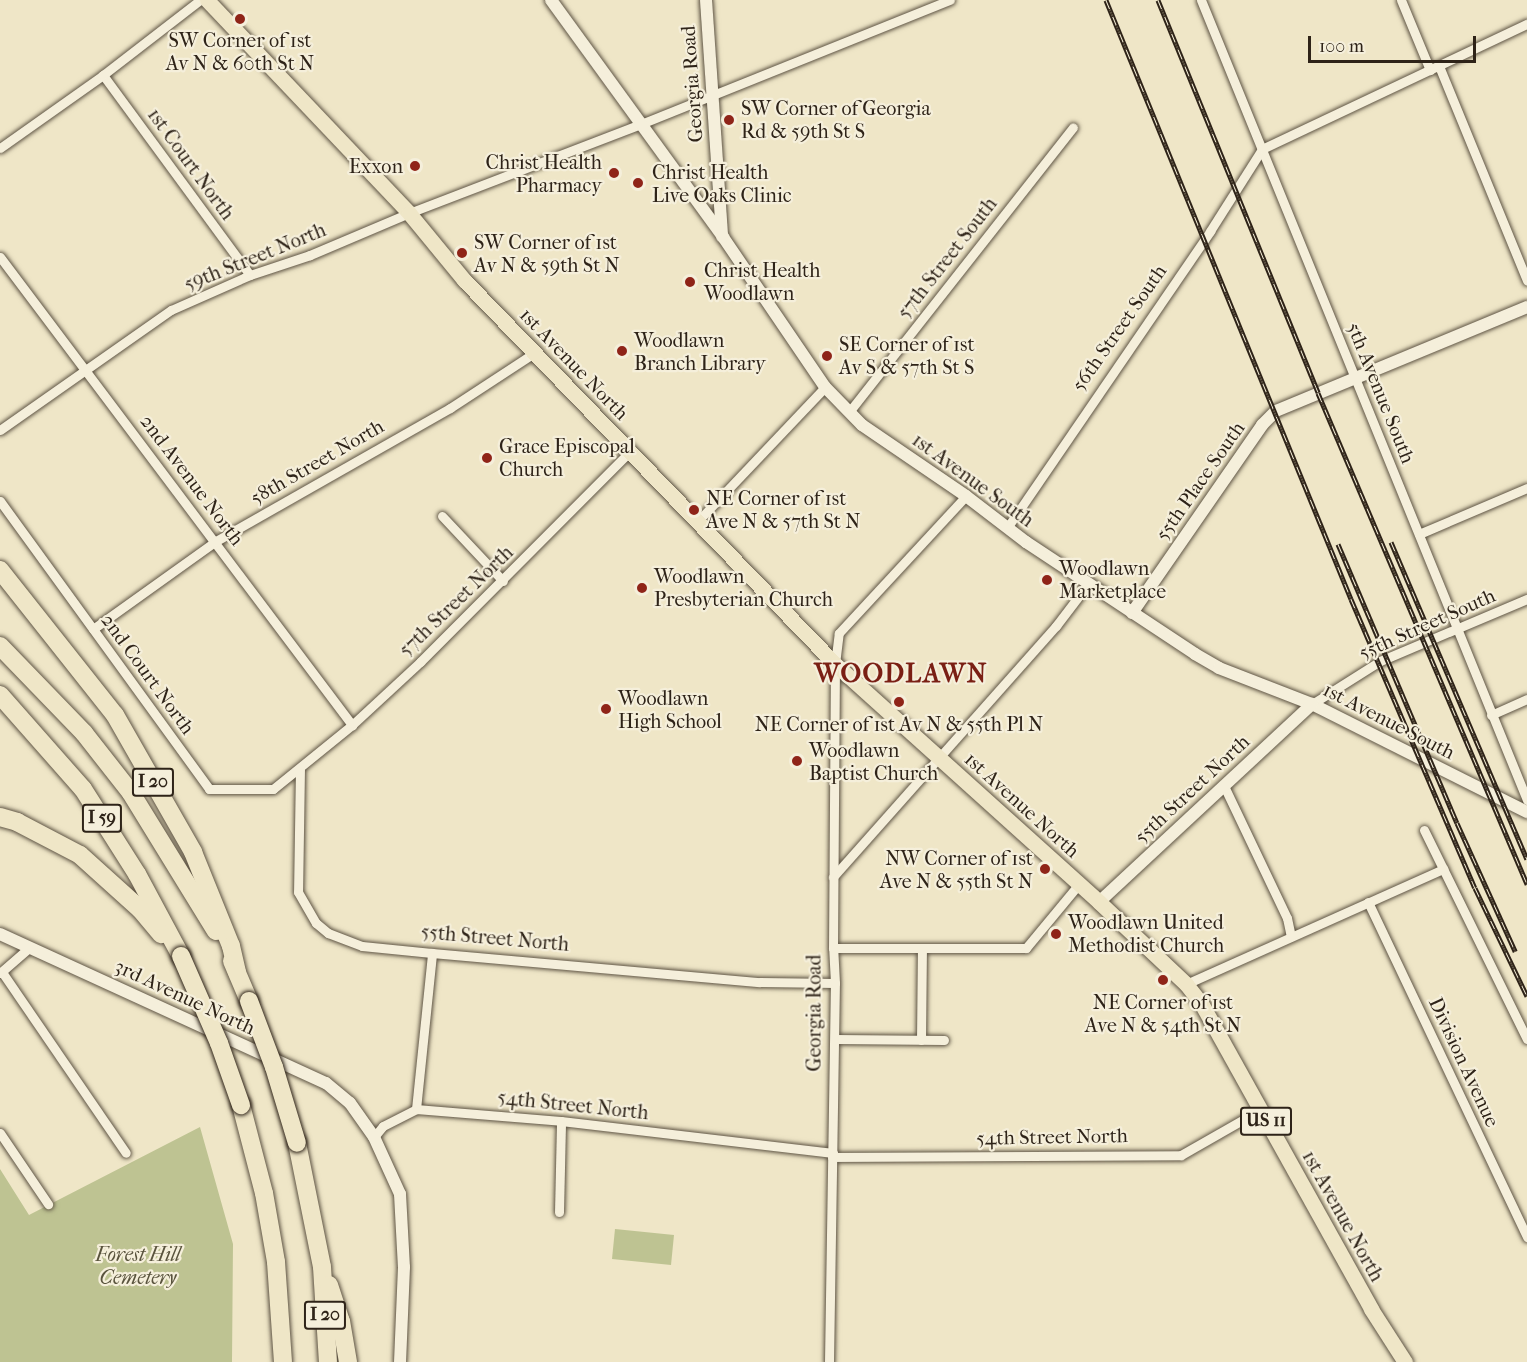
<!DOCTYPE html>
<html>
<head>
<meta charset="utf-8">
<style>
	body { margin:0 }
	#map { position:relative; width:1527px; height:1362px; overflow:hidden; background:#efe6c7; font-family:"IM FELL French Canon",serif }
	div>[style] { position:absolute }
	.green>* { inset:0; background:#bec392 }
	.roads { filter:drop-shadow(0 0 2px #5e5444) drop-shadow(0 0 2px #5e5444) }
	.minor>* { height:9px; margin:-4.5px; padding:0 4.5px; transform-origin:4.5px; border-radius:4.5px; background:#f5efdb }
	.tertiary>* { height:12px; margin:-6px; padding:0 6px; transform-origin:6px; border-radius:6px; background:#f5efdb }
	.primary>* { height:15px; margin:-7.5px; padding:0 7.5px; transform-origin:7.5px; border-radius:7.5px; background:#efe6c7 }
	.motorway>* { height:18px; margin:-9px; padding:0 9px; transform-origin:9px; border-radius:9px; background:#efe6c7 }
	.rail>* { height:5px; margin-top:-2.5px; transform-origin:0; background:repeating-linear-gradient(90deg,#f5efdb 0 9px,#2e2318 0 18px); box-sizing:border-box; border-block:2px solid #2e2318 }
	.bridges { filter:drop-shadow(0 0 2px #2e2318) drop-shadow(0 0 2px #2e2318) }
	.motorway-bridge>* { height:18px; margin:-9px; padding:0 9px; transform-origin:9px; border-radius:9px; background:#efe6c7 }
	.dots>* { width:16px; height:16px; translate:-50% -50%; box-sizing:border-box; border:3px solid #f5efdb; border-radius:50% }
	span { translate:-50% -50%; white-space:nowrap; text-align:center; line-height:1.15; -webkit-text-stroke:4.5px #f5efdb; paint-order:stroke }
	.shield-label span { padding:2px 4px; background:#f5efdb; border:2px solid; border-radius:4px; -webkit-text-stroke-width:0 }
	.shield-label { font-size:18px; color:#2e2318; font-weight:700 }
	.poi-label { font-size:20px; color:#2e2318 }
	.left { translate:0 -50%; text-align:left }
	.right { translate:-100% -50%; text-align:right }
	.street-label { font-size:20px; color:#2e2318 }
	.park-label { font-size:20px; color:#59533d; font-style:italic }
	.district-label { font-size:26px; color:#7a1f14; font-weight:700; letter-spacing:1.5px }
	.scale { position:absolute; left:1308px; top:36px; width:168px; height:27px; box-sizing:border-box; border:3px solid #2e2318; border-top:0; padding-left:8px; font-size:18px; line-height:21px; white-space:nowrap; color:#2e2318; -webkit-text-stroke:4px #f5efdb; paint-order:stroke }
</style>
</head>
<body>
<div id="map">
	<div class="green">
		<div style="clip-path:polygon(200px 1127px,233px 1244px,232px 1362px,0 1362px,0 1169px,29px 1215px)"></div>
		<div style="clip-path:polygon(615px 1229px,674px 1235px,671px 1265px,612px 1259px)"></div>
	</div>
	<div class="roads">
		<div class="minor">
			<div style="left:1201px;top:0;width:864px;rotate:67.83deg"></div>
			<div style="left:1401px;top:0;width:76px;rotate:67.5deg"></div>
			<div style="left:1439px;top:66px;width:232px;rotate:67.7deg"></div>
			<div style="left:103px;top:75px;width:248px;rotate:53.7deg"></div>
			<div style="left:0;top:148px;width:126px;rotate:-35.3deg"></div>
			<div style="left:103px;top:75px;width:123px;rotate:-37.7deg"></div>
			<div style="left:0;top:257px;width:586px;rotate:53.05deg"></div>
			<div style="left:849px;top:412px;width:362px;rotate:-51.8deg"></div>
			<div style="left:0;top:430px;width:209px;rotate:-35.1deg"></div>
			<div style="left:171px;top:310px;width:86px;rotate:-23.9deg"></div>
			<div style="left:250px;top:275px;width:63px;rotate:-18.4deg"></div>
			<div style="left:310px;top:255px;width:108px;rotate:-23deg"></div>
			<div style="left:409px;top:213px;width:248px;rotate:-21deg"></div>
			<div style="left:641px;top:124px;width:333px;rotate:-21.9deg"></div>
			<div style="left:0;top:501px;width:356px;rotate:54deg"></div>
			<div style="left:209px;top:789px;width:64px"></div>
			<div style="left:273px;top:789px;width:102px;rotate:-39deg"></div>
			<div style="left:352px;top:725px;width:93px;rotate:-42.8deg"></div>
			<div style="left:420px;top:662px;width:296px;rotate:-45.1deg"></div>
			<div style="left:442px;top:516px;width:89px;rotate:46.8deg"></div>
			<div style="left:696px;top:523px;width:187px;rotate:-46.5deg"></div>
			<div style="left:1007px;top:528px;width:360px;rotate:-55.6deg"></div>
			<div style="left:1210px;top:231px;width:97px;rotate:-57.6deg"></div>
			<div style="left:1262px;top:149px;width:293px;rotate:-25.3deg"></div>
			<div style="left:1419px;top:534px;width:117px;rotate:-23.1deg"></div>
			<div style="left:93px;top:629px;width:151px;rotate:-35.6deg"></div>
			<div style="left:216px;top:541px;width:269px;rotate:-29.6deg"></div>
			<div style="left:450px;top:408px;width:100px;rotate:-33.2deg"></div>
			<div style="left:1312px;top:704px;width:80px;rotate:-32.3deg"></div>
			<div style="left:1380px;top:661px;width:160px;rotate:-22.9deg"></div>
			<div style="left:1491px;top:715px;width:39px;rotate:-24deg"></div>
			<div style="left:300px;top:768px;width:124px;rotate:90.9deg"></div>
			<div style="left:298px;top:892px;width:36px;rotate:60deg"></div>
			<div style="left:316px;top:923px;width:16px;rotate:40deg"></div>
			<div style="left:328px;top:933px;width:36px;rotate:21deg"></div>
			<div style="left:362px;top:946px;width:70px;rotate:5.7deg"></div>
			<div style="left:432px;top:953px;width:329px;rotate:5.1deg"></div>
			<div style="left:760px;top:982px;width:75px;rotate:0.8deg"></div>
			<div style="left:1224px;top:786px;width:146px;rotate:64.5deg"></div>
			<div style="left:1287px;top:918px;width:19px;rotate:78deg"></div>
			<div style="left:1424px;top:830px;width:233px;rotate:63.8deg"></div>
			<div style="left:833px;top:877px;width:336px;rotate:-48.4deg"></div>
			<div style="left:1056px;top:626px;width:53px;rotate:-52.7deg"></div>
			<div style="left:1368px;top:902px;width:371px;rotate:64.6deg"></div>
			<div style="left:833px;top:948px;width:193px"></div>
			<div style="left:1026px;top:948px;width:83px;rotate:-50.4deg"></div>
			<div style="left:2px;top:972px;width:219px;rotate:55.6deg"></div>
			<div style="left:0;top:973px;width:40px;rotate:-41deg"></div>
			<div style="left:1186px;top:984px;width:282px;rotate:-24.1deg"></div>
			<div style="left:835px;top:1039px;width:109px;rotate:0.5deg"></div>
			<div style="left:921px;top:1040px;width:91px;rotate:-89.4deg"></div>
			<div style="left:416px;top:1109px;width:145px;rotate:4.7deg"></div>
			<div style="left:561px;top:1121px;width:274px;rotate:6.7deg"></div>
			<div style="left:0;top:1133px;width:86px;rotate:55.9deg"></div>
			<div style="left:374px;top:1137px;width:14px;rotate:-51deg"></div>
			<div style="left:383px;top:1126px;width:37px;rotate:-27deg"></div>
			<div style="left:416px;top:1109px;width:157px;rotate:-84.1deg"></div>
			<div style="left:832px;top:1157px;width:349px;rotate:-0.3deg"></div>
			<div style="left:1181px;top:1155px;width:91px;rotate:-29.7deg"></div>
			<div style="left:559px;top:1212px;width:91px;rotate:-88.7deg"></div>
			<div style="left:829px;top:1362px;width:379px;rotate:-89.1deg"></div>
			<div style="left:835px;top:983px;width:35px;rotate:-93deg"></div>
			<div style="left:833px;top:948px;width:284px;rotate:-89.6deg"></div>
			<div style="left:835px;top:664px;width:31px;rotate:-83deg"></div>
			<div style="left:839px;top:633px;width:187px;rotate:-47.2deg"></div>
		</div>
		<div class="tertiary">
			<div style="left:551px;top:0;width:293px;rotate:54deg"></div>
			<div style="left:723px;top:237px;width:181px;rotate:55.8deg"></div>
			<div style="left:825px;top:387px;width:53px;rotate:45.8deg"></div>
			<div style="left:862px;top:425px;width:126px;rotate:34.3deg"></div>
			<div style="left:966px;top:496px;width:76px;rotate:37.5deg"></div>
			<div style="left:1026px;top:542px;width:203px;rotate:33.5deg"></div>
			<div style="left:1195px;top:654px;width:28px;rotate:30deg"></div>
			<div style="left:1219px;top:668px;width:100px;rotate:21.2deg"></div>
			<div style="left:1312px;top:704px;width:241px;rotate:26.7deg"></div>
			<div style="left:706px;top:0;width:237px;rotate:86.1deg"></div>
			<div style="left:1132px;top:613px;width:229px;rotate:-55.3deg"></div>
			<div style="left:1262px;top:425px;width:20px;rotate:-45deg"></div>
			<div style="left:1276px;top:411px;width:272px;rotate:-22.5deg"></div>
			<div style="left:1099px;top:902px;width:291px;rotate:-42.9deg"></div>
			<div style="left:0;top:934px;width:358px;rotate:24.6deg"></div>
			<div style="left:326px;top:1083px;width:31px;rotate:40deg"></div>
			<div style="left:350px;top:1103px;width:42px;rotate:54.8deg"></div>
			<div style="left:374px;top:1137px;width:63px;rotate:65.5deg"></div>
			<div style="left:400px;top:1194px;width:73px;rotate:86.9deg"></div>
			<div style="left:404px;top:1267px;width:95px;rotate:92.4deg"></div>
		</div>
		<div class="primary">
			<div style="left:207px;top:0;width:294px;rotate:46.5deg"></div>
			<div style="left:409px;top:213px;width:87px;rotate:50.6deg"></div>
			<div style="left:464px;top:280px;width:534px;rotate:45.99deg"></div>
			<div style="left:835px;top:664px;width:355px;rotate:42deg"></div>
			<div style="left:1099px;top:902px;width:120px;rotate:43.3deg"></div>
			<div style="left:1186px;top:984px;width:24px;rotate:52deg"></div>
			<div style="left:1201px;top:1003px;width:350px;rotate:60.9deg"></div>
			<div style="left:1371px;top:1309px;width:63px;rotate:57.3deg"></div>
		</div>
		<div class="motorway">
			<div style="left:0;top:570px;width:185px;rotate:51.6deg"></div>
			<div style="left:115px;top:715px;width:158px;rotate:60.3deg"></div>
			<div style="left:193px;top:852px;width:101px;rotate:68deg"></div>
			<div style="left:231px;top:946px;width:27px;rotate:77deg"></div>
			<div style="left:0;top:646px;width:121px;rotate:46deg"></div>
			<div style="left:84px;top:733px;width:76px;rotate:51.9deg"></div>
			<div style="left:131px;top:793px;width:162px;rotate:58.4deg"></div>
			<div style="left:0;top:695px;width:125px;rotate:48.6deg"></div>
			<div style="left:83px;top:789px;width:101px;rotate:57.6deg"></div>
			<div style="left:137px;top:874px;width:93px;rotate:61.8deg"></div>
			<div style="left:0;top:817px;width:18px;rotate:16deg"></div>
			<div style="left:17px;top:822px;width:71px;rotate:27.6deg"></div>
			<div style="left:80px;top:855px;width:81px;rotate:42deg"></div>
			<div style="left:140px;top:909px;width:33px;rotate:50deg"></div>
			<div style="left:232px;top:961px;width:43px;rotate:67deg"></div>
			<div style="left:241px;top:1105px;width:91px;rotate:75.4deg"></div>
			<div style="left:264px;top:1193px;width:70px;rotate:80.1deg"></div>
			<div style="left:276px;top:1262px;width:100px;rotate:86deg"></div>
			<div style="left:297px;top:1143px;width:126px;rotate:78.6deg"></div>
			<div style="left:322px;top:1267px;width:95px;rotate:86.4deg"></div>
			<div style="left:329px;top:1285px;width:38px;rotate:72deg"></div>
			<div style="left:341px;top:1321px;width:42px;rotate:80.3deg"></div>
		</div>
	</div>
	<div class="rail">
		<div style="left:1106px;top:0;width:647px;rotate:67.75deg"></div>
		<div style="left:1351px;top:599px;width:314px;rotate:66.8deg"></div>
		<div style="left:1475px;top:888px;width:120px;rotate:64.3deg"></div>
		<div style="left:1158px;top:0;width:424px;rotate:67.8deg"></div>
		<div style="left:1318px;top:393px;width:534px;rotate:66.94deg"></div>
		<div style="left:1391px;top:542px;width:345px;rotate:66.8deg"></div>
		<div style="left:1338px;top:544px;width:303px;rotate:66.9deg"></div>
		<div style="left:1457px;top:823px;width:141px;rotate:65.6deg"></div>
	</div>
	<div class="bridges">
		<div class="motorway-bridge">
			<div style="left:181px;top:956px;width:95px;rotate:66.4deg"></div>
			<div style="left:219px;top:1043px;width:66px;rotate:70.5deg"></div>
			<div style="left:249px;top:1001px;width:71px;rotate:69.3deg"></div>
			<div style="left:274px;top:1067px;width:79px;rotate:73.2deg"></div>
		</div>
	</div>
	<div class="dots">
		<div style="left:240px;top:19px;background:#8f2418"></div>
		<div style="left:729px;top:120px;background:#8f2418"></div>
		<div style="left:415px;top:166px;background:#8f2418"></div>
		<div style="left:614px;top:173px;background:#8f2418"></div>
		<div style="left:638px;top:183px;background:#8f2418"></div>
		<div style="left:462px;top:253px;background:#8f2418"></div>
		<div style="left:690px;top:282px;background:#8f2418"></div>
		<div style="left:622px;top:351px;background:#8f2418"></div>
		<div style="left:827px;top:356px;background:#8f2418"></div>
		<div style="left:487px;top:458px;background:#8f2418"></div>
		<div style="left:694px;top:510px;background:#8f2418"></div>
		<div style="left:1047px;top:580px;background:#8f2418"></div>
		<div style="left:642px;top:588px;background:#8f2418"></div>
		<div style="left:899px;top:702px;background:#8f2418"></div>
		<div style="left:606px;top:709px;background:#8f2418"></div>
		<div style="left:797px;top:761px;background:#8f2418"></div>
		<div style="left:1045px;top:869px;background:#8f2418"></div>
		<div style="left:1056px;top:934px;background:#8f2418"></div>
		<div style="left:1163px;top:980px;background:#8f2418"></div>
	</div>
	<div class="shield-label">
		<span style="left:153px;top:782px">I 20</span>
		<span style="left:102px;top:818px">I 59</span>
		<span style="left:1266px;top:1121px">US 11</span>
		<span style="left:325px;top:1315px">I 20</span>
	</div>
	<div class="poi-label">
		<span style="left:240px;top:52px">SW Corner of 1st<br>Av N &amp; 60th St N</span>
		<span class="left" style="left:741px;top:120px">SW Corner of Georgia<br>Rd &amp; 59th St S</span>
		<span class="right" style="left:602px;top:174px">Christ Health<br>Pharmacy</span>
		<span class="right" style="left:403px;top:166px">Exxon</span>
		<span class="left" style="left:652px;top:184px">Christ Health<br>Live Oaks Clinic</span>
		<span class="left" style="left:474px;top:254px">SW Corner of 1st<br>Av N &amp; 59th St N</span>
		<span class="left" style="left:704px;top:282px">Christ Health<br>Woodlawn</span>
		<span class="left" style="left:634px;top:352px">Woodlawn<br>Branch Library</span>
		<span class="left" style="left:839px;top:356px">SE Corner of 1st<br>Av S &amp; 57th St S</span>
		<span class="left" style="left:499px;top:458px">Grace Episcopal<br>Church</span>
		<span class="left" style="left:706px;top:510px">NE Corner of 1st<br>Ave N &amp; 57th St N</span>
		<span class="left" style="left:1059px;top:580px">Woodlawn<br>Marketplace</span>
		<span class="left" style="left:654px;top:588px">Woodlawn<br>Presbyterian Church</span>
		<span class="left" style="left:618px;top:710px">Woodlawn<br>High School</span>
		<span style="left:899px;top:724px">NE Corner of 1st Av N &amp; 55th Pl N</span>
		<span class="left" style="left:809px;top:762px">Woodlawn<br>Baptist Church</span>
		<span class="right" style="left:1033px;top:870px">NW Corner of 1st<br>Ave N &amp; 55th St N</span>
		<span class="left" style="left:1068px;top:934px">Woodlawn United<br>Methodist Church</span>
		<span style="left:1163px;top:1014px">NE Corner of 1st<br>Ave N &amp; 54th St N</span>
	</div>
	<div class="street-label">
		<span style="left:692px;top:84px;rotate:-94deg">Georgia Road</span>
		<span style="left:191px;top:164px;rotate:54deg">1st Court North</span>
		<span style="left:255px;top:257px;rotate:-22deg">59th Street North</span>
		<span style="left:947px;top:258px;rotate:-52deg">57th Street South</span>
		<span style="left:1119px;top:328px;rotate:-55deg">56th Street South</span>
		<span style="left:574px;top:364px;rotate:46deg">1st Avenue North</span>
		<span style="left:1381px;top:393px;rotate:68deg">5th Avenue South</span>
		<span style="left:317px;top:462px;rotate:-30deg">58th Street North</span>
		<span style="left:192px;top:480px;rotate:53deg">2nd Avenue North</span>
		<span style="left:973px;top:480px;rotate:36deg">1st Avenue South</span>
		<span style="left:1200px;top:481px;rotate:-55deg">55th Place South</span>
		<span style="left:456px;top:601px;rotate:-44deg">57th Street North</span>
		<span style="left:1427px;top:624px;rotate:-24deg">55th Street South</span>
		<span style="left:148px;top:674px;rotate:54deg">2nd Court North</span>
		<span style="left:1389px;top:721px;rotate:27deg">1st Avenue South</span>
		<span style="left:1192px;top:789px;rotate:-43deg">55th Street North</span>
		<span style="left:1022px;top:805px;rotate:42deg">1st Avenue North</span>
		<span style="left:495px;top:938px;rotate:5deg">55th Street North</span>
		<span style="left:185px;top:997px;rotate:25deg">3rd Avenue North</span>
		<span style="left:814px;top:1013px;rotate:-90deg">Georgia Road</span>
		<span style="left:1464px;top:1062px;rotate:65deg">Division Avenue</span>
		<span style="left:573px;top:1105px;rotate:6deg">54th Street North</span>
		<span style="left:1052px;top:1137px;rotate:-1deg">54th Street North</span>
		<span style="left:1343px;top:1216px;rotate:61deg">1st Avenue North</span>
	</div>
	<div class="park-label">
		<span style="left:138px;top:1266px">Forest Hill<br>Cemetery</span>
	</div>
	<div class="district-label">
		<span style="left:901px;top:674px">WOODLAWN</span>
	</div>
	<div class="scale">100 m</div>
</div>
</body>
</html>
